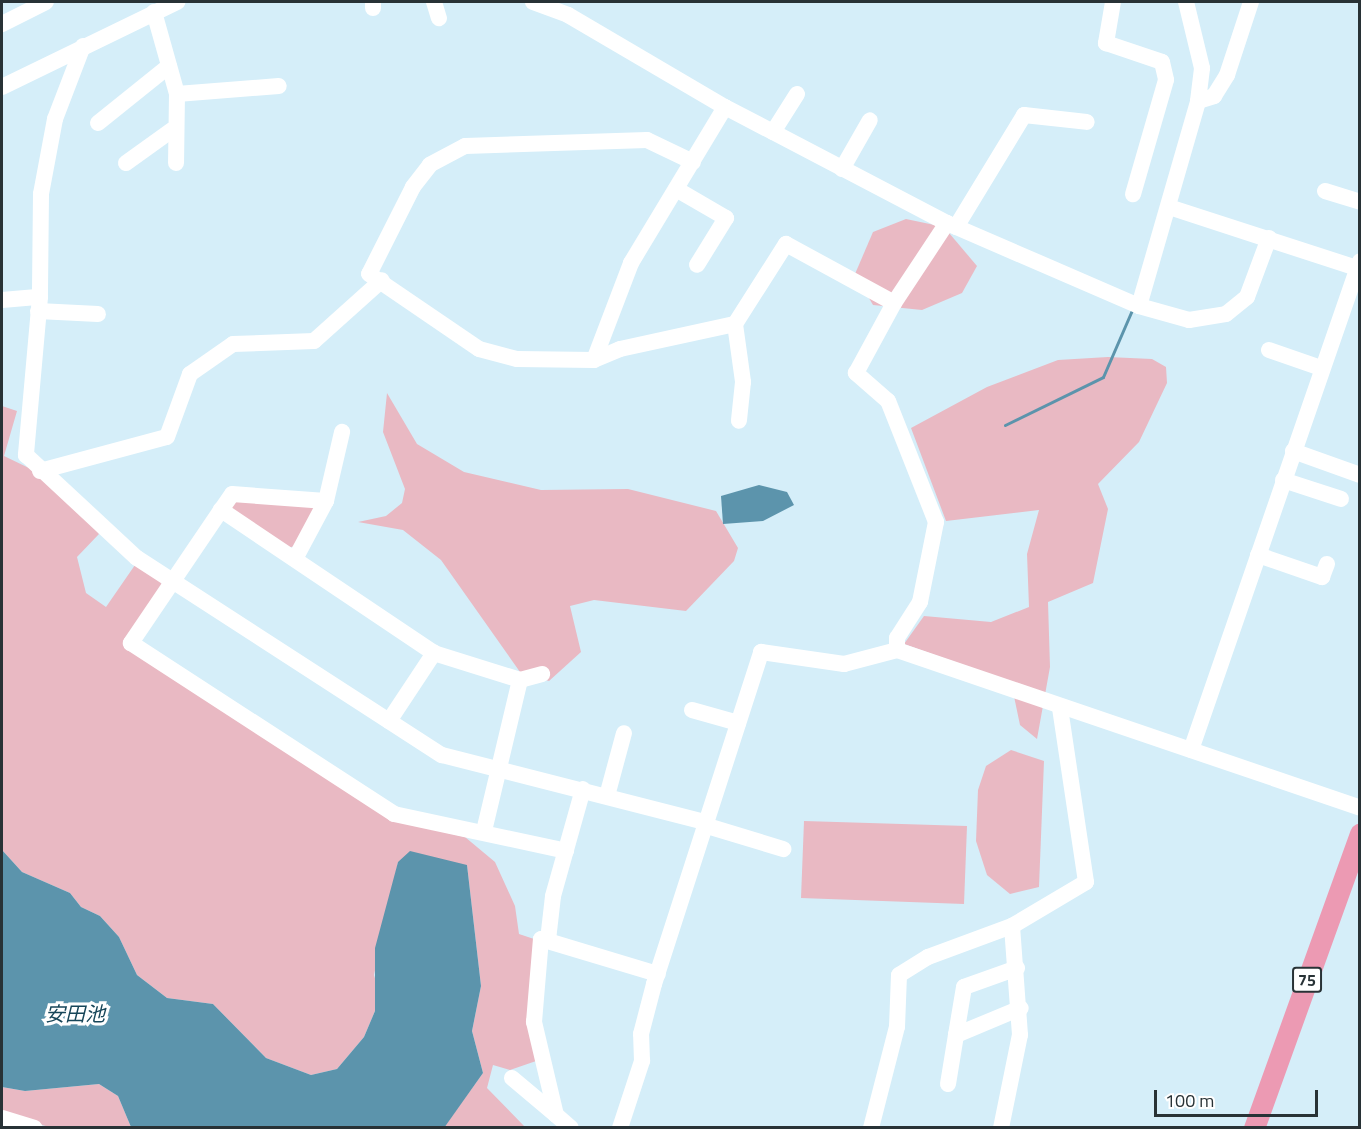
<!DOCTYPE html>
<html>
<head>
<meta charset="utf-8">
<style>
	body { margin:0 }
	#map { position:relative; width:1361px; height:1129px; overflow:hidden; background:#d5eef9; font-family:"Titillium Web","Noto Sans JP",sans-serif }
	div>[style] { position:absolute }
	.green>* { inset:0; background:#e9b9c3 }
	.water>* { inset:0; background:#5c94ac }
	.stream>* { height:3px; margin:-1.5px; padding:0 1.5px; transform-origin:1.5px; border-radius:1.5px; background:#5c94ac }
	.minor>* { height:16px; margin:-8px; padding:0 8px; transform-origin:8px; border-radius:8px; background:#fff }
	.major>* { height:21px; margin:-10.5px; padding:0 10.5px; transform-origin:10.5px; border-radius:10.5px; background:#ec9ab3 }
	span { translate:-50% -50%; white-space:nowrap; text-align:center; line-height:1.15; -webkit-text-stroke:6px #fff; paint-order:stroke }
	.shield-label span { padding:2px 4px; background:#fff; border:2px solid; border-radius:4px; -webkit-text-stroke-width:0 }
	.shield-label { font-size:16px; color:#283236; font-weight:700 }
	.water-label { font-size:20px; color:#174659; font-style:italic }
	.frame { position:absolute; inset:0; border:3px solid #283236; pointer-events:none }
	.scale { position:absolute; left:1154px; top:1090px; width:164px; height:27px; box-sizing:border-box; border:3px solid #283236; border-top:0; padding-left:8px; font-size:18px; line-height:21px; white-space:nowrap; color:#283236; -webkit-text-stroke:4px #fff; paint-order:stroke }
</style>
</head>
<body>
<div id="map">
	<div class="green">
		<div style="clip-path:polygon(906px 219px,944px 227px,977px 266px,962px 293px,922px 310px,873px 305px,855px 274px,873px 232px)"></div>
		<div style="clip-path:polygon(1108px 357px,1152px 359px,1166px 367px,1167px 383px,1139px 442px,1098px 484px,1108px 509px,1093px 583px,1048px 602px,1050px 667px,1037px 739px,1020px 725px,1011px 682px,904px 644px,924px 616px,991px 622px,1029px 607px,1027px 554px,1039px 510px,946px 521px,911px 428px,987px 387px,1058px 360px)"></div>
		<div style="clip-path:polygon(387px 393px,417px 444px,464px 472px,541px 490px,628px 489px,716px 511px,738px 548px,734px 561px,686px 611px,594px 600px,570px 606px,581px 652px,549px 681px,520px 672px,441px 560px,403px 530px,358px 522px,386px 516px,402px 503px,405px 489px,383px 432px)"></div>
		<div style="clip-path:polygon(2px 406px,17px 411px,4px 456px,58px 482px,99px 534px,77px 557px,86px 593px,106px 607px,135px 565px,161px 580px,162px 587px,124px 645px,393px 820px,465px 837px,495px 862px,515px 906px,519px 934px,537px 940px,539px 1060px,510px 1070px,493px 1065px,487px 1088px,525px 1127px,444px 1127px,483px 1073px,472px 1031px,481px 986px,467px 865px,398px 862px,374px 975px,379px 991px,375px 1011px,364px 1037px,337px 1069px,311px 1075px,266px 1058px,213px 1004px,167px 998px,137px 975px,119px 937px,100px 916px,81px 907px,70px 893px,22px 872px,2px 850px)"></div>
		<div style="clip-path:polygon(232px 501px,319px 502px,295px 546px,288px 548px,230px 510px)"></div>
		<div style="clip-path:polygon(1011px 750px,1044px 761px,1039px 887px,1010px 894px,987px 875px,976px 841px,978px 790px,986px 766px)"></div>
		<div style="clip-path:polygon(804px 821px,967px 826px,964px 904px,801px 898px)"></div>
		<div style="clip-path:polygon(99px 1084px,118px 1096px,131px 1127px,49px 1127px,2px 1113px,2px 1087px,25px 1091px)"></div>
	</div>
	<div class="water">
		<div style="clip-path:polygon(759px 485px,787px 492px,794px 505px,763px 521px,723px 524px,721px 496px)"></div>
		<div style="clip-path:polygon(2px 850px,22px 872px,70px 893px,81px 907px,100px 916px,119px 937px,137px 975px,167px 998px,213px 1004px,266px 1058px,311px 1075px,337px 1069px,364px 1037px,375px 1011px,375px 948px,398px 862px,410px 851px,467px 865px,481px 986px,472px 1031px,483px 1073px,444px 1128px,131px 1127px,118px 1096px,99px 1084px,25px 1091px,2px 1087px)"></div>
	</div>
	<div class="stream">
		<div style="left:1005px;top:425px;width:109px;rotate:-26.1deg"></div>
		<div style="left:1103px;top:377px;width:73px;rotate:-66.6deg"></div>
	</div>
	<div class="minor">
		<div style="left:434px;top:2px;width:17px;rotate:73deg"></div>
		<div style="left:533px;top:2px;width:37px;rotate:20deg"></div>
		<div style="left:568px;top:15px;width:182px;rotate:30.4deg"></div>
		<div style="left:725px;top:107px;width:250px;rotate:27.6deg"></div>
		<div style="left:947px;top:223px;width:209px;rotate:23.4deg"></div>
		<div style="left:1139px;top:306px;width:213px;rotate:-73.9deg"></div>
		<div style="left:1198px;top:101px;width:33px;rotate:-83deg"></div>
		<div style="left:1202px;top:68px;width:68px;rotate:-103.6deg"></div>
		<div style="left:1113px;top:2px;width:42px;rotate:99.7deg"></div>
		<div style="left:1106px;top:43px;width:59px;rotate:18.7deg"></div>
		<div style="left:1162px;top:62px;width:18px;rotate:77deg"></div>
		<div style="left:1166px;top:80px;width:119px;rotate:106.1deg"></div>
		<div style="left:373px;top:8px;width:6px;rotate:-90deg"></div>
		<div style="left:154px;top:12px;width:85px;rotate:74.3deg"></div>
		<div style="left:177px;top:94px;width:69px;rotate:90.8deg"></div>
		<div style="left:2px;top:24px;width:49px;rotate:-26.6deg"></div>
		<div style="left:83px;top:46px;width:78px;rotate:111deg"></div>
		<div style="left:55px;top:119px;width:76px;rotate:100.6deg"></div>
		<div style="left:41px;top:194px;width:103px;rotate:90.6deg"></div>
		<div style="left:40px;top:297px;width:159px;rotate:95.1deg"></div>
		<div style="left:26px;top:455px;width:151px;rotate:42.9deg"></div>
		<div style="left:137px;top:558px;width:363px;rotate:32.9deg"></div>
		<div style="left:442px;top:755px;width:271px;rotate:14.3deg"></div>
		<div style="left:2px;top:87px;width:195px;rotate:-25.9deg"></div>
		<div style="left:177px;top:94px;width:102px;rotate:-4.5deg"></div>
		<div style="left:1198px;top:101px;width:17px;rotate:-17deg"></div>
		<div style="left:1214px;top:96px;width:25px;rotate:-58deg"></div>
		<div style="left:1227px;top:75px;width:77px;rotate:-71.8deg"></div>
		<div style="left:98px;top:123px;width:91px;rotate:-38.8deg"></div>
		<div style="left:773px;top:132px;width:45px;rotate:-57.7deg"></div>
		<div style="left:693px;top:162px;width:51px;rotate:-154.4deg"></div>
		<div style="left:647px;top:140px;width:182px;rotate:178.1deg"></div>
		<div style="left:465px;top:146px;width:40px;rotate:152deg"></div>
		<div style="left:430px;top:165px;width:28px;rotate:128deg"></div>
		<div style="left:413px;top:187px;width:97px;rotate:116.8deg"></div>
		<div style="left:369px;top:274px;width:133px;rotate:34.3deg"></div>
		<div style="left:479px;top:349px;width:39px;rotate:15deg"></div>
		<div style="left:517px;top:359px;width:77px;rotate:0.7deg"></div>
		<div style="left:594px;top:360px;width:28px;rotate:-23deg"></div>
		<div style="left:620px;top:349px;width:118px;rotate:-12.3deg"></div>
		<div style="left:735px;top:324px;width:95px;rotate:-57.5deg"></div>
		<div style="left:786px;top:244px;width:123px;rotate:28.6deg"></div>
		<div style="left:126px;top:163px;width:57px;rotate:-35.7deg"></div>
		<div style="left:842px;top:169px;width:56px;rotate:-60.3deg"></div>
		<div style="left:676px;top:189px;width:58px;rotate:30.1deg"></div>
		<div style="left:726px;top:218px;width:55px;rotate:121.7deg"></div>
		<div style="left:1325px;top:191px;width:37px;rotate:17deg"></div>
		<div style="left:1169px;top:207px;width:201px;rotate:18deg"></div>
		<div style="left:956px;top:227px;width:131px;rotate:-58.7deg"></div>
		<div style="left:1024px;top:115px;width:63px;rotate:6.3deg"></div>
		<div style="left:2px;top:300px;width:38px;rotate:-5deg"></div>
		<div style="left:1139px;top:306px;width:52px;rotate:15.6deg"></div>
		<div style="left:1189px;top:320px;width:37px;rotate:-9deg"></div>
		<div style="left:1226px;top:314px;width:27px;rotate:-39deg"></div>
		<div style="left:1247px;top:297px;width:63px;rotate:-69.6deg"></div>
		<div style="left:38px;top:311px;width:60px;rotate:2.9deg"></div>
		<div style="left:735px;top:324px;width:59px;rotate:82.1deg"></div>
		<div style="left:743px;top:382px;width:39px;rotate:96deg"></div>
		<div style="left:1269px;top:350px;width:55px;rotate:19.1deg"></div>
		<div style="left:594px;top:360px;width:104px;rotate:-69.1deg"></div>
		<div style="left:631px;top:263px;width:182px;rotate:-58.9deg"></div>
		<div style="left:1293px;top:451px;width:71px;rotate:19.7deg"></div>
		<div style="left:40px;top:471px;width:131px;rotate:-15deg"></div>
		<div style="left:167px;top:437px;width:67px;rotate:-69.9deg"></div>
		<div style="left:190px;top:374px;width:52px;rotate:-34.9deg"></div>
		<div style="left:233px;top:344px;width:81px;rotate:-2.1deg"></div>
		<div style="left:314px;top:341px;width:91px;rotate:-41.9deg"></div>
		<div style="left:1283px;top:480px;width:61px;rotate:18.1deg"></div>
		<div style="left:221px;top:510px;width:19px;rotate:-55deg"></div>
		<div style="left:232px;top:494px;width:94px;rotate:4.3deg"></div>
		<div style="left:1258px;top:555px;width:68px;rotate:19deg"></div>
		<div style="left:1322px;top:577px;width:14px;rotate:-69deg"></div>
		<div style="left:295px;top:559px;width:66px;rotate:-61.9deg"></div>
		<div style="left:326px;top:501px;width:71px;rotate:-76.9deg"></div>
		<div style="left:897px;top:650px;width:12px;rotate:-90deg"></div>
		<div style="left:897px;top:638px;width:43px;rotate:-57.4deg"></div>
		<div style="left:920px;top:602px;width:82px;rotate:-78.7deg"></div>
		<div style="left:936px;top:522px;width:130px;rotate:-111.6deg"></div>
		<div style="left:888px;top:401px;width:43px;rotate:-138.8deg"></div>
		<div style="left:856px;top:373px;width:80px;rotate:-61.5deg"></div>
		<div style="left:894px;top:303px;width:96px;rotate:-56.5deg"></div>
		<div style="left:520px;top:680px;width:23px;rotate:-15deg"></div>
		<div style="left:692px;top:710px;width:48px;rotate:15.8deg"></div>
		<div style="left:389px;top:721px;width:82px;rotate:-56.5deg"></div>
		<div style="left:1191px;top:750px;width:517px;rotate:-70.93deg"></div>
		<div style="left:607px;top:796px;width:65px;rotate:-74.9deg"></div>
		<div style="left:704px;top:825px;width:83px;rotate:16.9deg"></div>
		<div style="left:484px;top:831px;width:155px;rotate:-76.6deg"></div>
		<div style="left:520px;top:680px;width:90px;rotate:-162.6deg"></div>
		<div style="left:434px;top:653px;width:257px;rotate:-146.1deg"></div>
		<div style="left:221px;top:510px;width:161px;rotate:124.1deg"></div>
		<div style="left:131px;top:643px;width:314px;rotate:33deg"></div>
		<div style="left:394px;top:814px;width:176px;rotate:12.1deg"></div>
		<div style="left:548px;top:940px;width:44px;rotate:-83.5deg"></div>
		<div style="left:553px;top:896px;width:111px;rotate:-74.3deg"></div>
		<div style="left:1017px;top:968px;width:56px;rotate:160.3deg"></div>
		<div style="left:964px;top:987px;width:49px;rotate:99.5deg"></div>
		<div style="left:956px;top:1035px;width:70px;rotate:-22.6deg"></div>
		<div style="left:512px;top:1078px;width:57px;rotate:40.1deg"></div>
		<div style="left:948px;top:1084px;width:50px;rotate:-80.7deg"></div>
		<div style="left:2px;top:1118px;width:34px;rotate:17deg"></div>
		<div style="left:571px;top:1128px;width:20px;rotate:-139deg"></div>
		<div style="left:556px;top:1115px;width:96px;rotate:-103.3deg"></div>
		<div style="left:534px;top:1022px;width:83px;rotate:-85.2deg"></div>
		<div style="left:541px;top:939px;width:122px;rotate:16.7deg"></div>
		<div style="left:620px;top:1128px;width:71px;rotate:-71.8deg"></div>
		<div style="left:642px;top:1061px;width:27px;rotate:-92deg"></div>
		<div style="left:641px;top:1034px;width:52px;rotate:-75.4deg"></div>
		<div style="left:654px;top:984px;width:349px;rotate:-72.1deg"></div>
		<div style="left:761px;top:652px;width:84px;rotate:8.2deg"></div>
		<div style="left:844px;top:664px;width:55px;rotate:-14.8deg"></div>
		<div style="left:897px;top:650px;width:489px;rotate:18.8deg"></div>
		<div style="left:871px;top:1128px;width:104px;rotate:-75.6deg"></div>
		<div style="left:897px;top:1027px;width:52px;rotate:-87.8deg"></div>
		<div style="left:899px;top:975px;width:34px;rotate:-32deg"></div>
		<div style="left:928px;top:957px;width:90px;rotate:-20.3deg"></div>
		<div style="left:1012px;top:926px;width:86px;rotate:-30.7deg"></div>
		<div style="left:1086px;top:882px;width:176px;rotate:-98.5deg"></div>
		<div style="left:1001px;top:1128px;width:95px;rotate:-78.5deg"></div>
		<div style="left:1020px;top:1035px;width:109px;rotate:-94.2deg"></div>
	</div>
	<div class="major">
		<div style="left:1254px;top:1128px;width:313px;rotate:-70.2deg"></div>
	</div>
	<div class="shield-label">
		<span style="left:1307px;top:980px">75</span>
	</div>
	<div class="water-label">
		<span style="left:75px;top:1013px">安田池</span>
	</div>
	<div class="frame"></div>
	<div class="scale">100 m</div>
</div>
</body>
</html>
